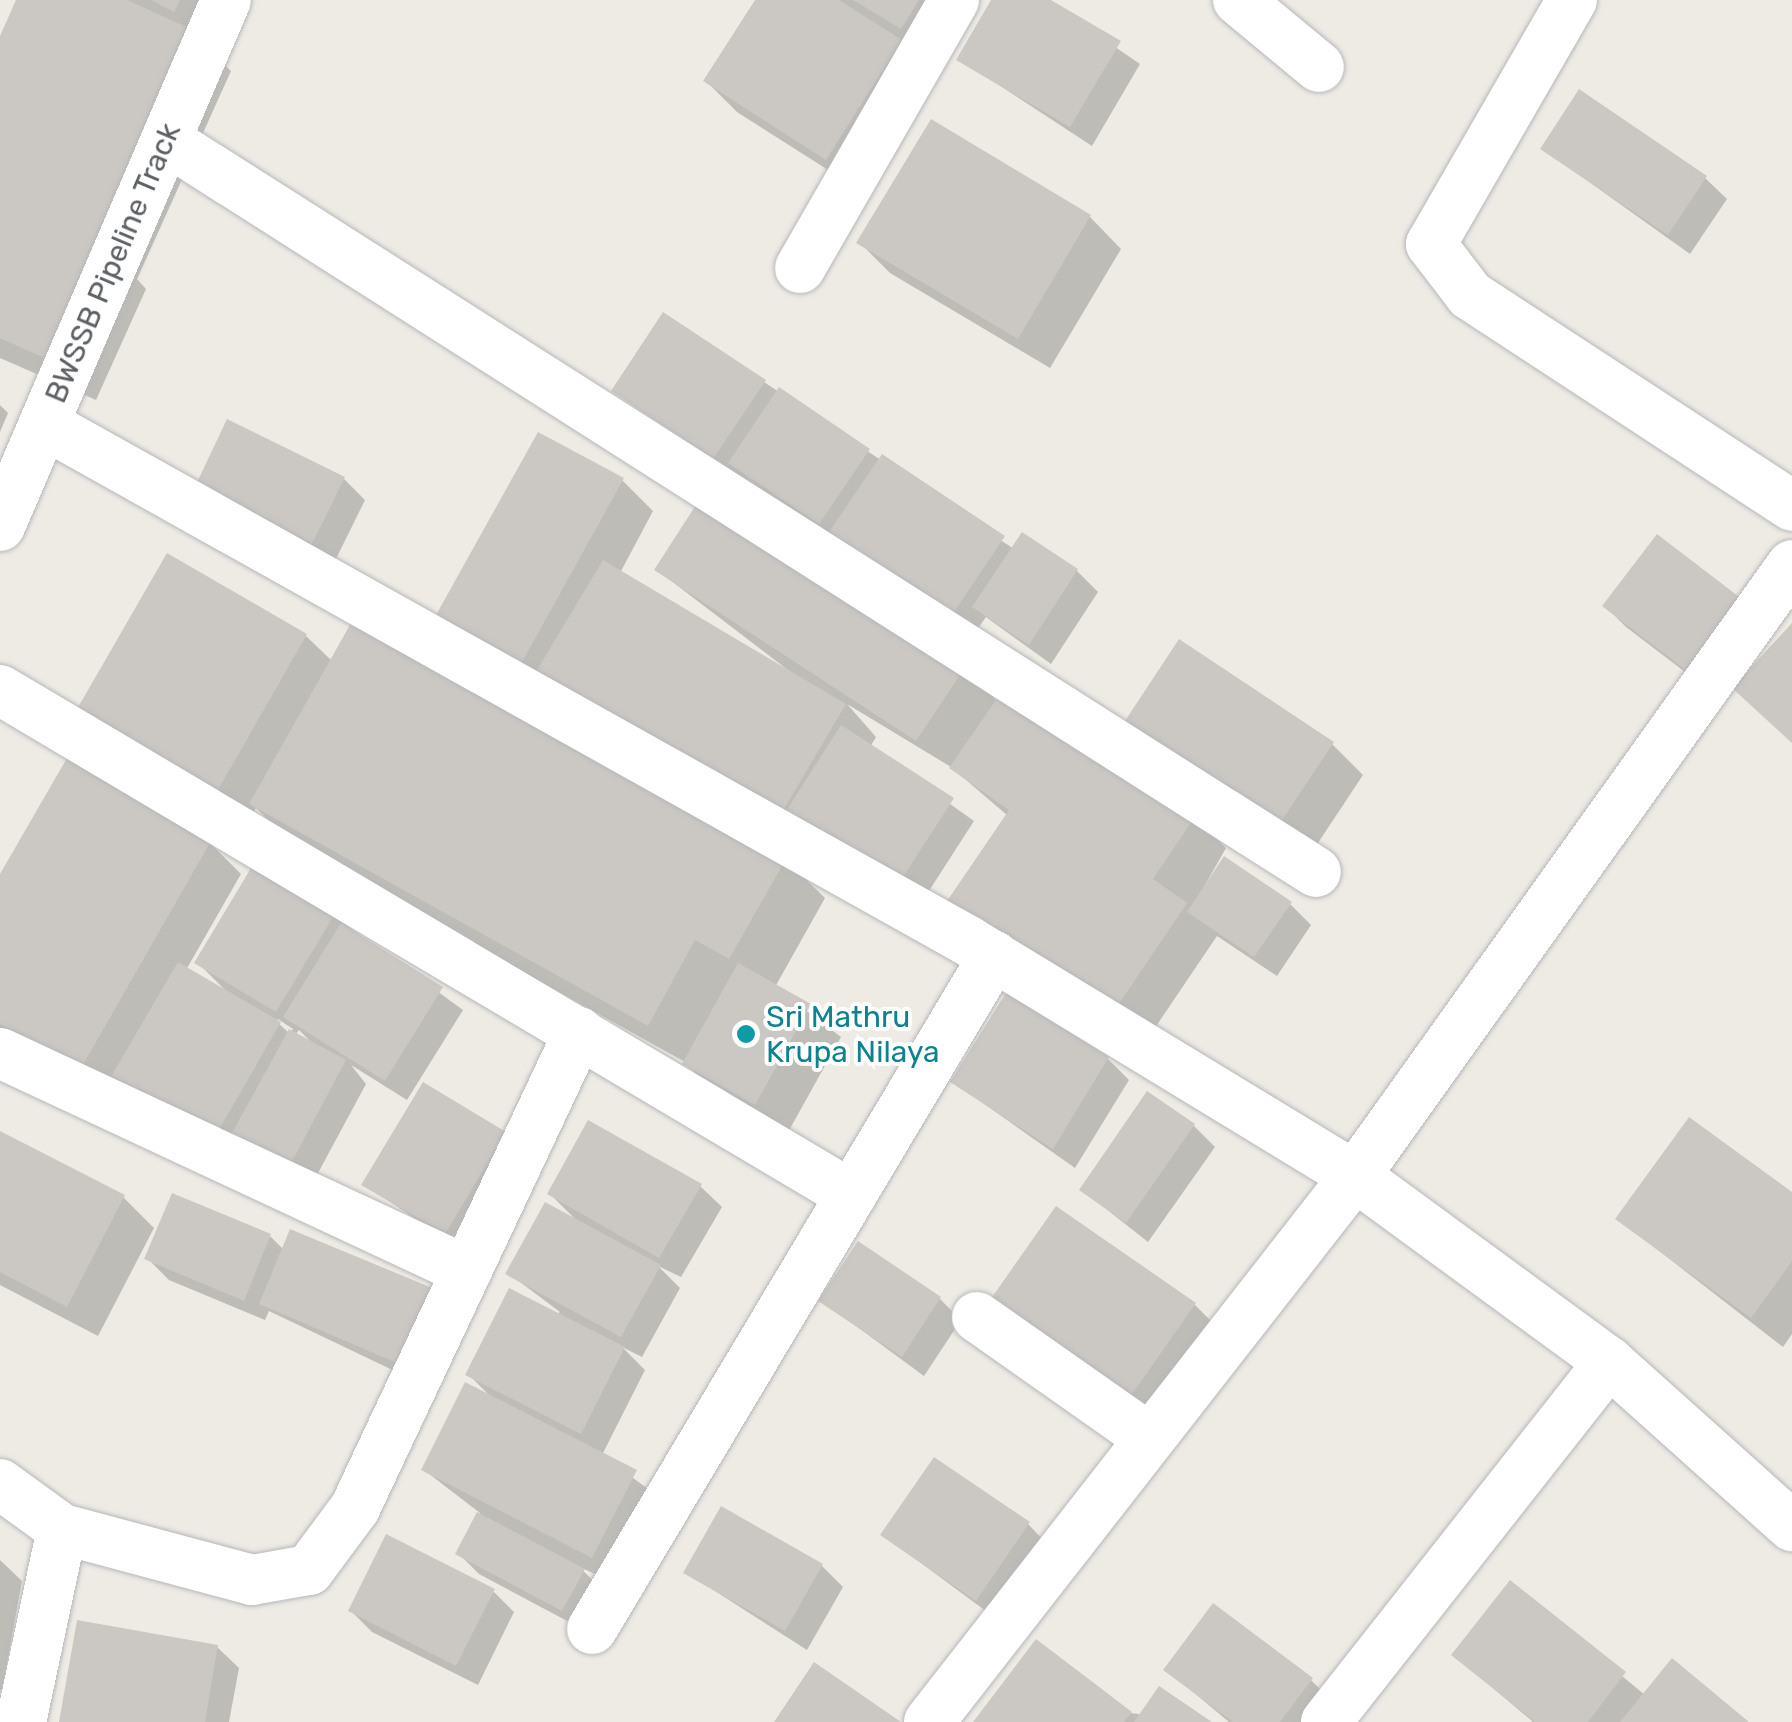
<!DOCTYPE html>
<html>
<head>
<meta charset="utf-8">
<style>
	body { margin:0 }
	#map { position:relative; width:1792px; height:1722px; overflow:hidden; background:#eeebe5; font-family:Rubik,sans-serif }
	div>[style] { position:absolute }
	.shadow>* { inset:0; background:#0003 }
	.building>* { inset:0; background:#cbc8c4 }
	.roads { filter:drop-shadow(0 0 2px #b5b7ba) drop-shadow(0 0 2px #b5b7ba) }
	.street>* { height:50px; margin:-25px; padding:0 25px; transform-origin:25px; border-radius:25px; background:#fff }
	.dots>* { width:28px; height:28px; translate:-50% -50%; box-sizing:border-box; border:5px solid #fff; border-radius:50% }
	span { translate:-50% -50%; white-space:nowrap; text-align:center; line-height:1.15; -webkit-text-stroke:8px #fff; paint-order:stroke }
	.street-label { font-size:30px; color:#5d6164 }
	.culture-label { font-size:30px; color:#0d838f }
	.left { translate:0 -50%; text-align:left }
</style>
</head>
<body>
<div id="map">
	<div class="shadow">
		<div style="clip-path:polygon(19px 0,227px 0,204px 45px,231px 71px,137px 279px,146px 289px,96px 400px,0 358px,0 42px)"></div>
		<div style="clip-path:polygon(758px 0,968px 0,933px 58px,899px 40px,932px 73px,858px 189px,737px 112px,706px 81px)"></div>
		<div style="clip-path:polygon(994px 0,1046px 0,1140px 64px,1092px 146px,959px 59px)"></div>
		<div style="clip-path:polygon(931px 123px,1090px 217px,1121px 249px,1050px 368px,890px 273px,859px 242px)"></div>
		<div style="clip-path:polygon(1543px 149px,1705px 178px,1727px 199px,1690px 254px)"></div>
		<div style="clip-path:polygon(764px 382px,1014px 549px,1023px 535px,1077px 571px,1098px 592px,1051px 664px,986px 617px,974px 634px,614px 391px)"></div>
		<div style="clip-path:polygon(0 405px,8px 413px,0 432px)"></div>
		<div style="clip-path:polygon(344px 479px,365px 500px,330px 571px,215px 516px)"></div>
		<div style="clip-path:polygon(622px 480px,653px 511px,620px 573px,801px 680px,657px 570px,964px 668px,998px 702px,1195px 817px,1226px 848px,1191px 910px,1290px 904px,1311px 925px,1277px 976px,1217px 936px,1142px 1047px,1008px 816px,951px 767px,847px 704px,876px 737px,870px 747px,974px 821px,916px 911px,466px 655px)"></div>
		<div style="clip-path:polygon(1605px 606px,1749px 608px,1718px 697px,1626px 627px)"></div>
		<div style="clip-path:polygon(306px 636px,332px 661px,785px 859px,825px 898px,775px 987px,841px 1037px,787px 1134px,716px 1095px,685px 1062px,291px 843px,256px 808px,246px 826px,107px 747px)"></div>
		<div style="clip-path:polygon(1332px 744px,1363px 775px,1308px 858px,1156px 758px)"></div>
		<div style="clip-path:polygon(evenodd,210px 843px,241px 874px,186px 970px,227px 992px,197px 962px,258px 861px,463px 1010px,407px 1100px,351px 1065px,366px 1084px,311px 1186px,0 1034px,0 879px,210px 843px,278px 1019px,293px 1029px,290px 1034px,276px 1021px,278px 1019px,210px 843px,299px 1030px,312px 1043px,295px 1035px,299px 1030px)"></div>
		<div style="clip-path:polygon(1108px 1059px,1129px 1080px,1075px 1168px,953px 1082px)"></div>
		<div style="clip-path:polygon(1194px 1126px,1215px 1147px,1148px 1242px,1082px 1190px)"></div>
		<div style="clip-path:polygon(0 1134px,123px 1197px,154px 1228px,98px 1336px,0 1285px)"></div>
		<div style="clip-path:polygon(505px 1134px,467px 1254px,364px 1184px)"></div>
		<div style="clip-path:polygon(700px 1186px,722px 1207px,681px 1277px,658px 1266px,680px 1288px,642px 1357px,622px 1347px,645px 1370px,602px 1455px,667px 1503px,624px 1588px,578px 1566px,605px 1592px,584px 1630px,479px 1574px,458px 1553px,480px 1513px,424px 1470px,491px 1397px,468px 1374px,560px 1312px,508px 1273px,576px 1220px,550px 1194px)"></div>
		<div style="clip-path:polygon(1792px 1195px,1792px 1334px,1783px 1347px,1618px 1219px)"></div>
		<div style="clip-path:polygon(270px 1236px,284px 1250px,426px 1386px,269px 1311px,265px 1320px,169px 1280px,147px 1258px)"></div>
		<div style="clip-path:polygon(940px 1299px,961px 1320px,924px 1376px,822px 1301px)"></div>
		<div style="clip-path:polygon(1195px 1305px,1226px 1336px,1163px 1426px,1024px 1330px)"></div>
		<div style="clip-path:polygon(1028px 1524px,1049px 1546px,998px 1620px,883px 1535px)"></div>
		<div style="clip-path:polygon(0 1560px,22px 1581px,2px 1690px,0 1690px)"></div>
		<div style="clip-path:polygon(822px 1566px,843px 1587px,807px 1650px,687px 1573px)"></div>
		<div style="clip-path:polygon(1510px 1584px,1645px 1695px,1745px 1722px,1533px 1722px,1454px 1655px)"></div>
		<div style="clip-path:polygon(493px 1591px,514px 1612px,478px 1685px,372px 1632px,351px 1611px)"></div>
		<div style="clip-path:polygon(217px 1647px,239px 1668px,229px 1722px,62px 1722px)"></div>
		<div style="clip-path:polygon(1167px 1670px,1311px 1680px,1332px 1701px,1317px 1722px,1229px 1722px)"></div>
		<div style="clip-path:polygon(1130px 1713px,1208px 1722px,976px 1722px)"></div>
	</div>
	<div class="building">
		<div style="clip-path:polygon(16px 0,127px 0,193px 30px,56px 363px,0 338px,0 36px)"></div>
		<div style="clip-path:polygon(151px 0,180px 0,174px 12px)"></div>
		<div style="clip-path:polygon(755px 0,839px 0,902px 40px,826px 160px,703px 81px)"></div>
		<div style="clip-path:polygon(853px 0,919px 0,901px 29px)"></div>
		<div style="clip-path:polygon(991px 0,1051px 0,1121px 41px,1070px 127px,956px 60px)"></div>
		<div style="clip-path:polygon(1579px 89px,1707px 176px,1668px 235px,1540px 149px)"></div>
		<div style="clip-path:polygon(931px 119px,1091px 215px,1018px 339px,856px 243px)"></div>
		<div style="clip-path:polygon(663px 312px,766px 380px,713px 459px,611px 391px)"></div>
		<div style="clip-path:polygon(779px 387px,870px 449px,819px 524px,728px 463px)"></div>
		<div style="clip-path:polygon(227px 419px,345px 477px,308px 552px,191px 495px)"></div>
		<div style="clip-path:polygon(538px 432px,624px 478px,517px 671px,431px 624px)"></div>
		<div style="clip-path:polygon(882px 454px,1005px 536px,952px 615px,829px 532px)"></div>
		<div style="clip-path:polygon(703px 494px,966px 666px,916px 741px,654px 570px)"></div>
		<div style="clip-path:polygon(1022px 532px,1078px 569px,1029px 645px,972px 607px)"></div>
		<div style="clip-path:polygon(1657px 534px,1751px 606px,1696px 678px,1602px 606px)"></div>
		<div style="clip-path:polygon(167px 553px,307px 634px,214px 797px,73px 716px)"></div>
		<div style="clip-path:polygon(603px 560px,846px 704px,778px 819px,534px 675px)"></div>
		<div style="clip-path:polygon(355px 616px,787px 857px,729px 959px,695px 940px,648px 1026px,249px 804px)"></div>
		<div style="clip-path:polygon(1792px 623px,1792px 743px,1732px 688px)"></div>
		<div style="clip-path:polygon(1179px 639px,1334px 742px,1276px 829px,1121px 727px)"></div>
		<div style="clip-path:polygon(1007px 684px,1196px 815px,1153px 879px,1187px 903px,1110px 1017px,945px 904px,1009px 810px,949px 768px)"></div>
		<div style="clip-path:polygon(841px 725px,954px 798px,894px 891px,781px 819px)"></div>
		<div style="clip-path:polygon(67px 758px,211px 841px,80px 1070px,0 1024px,0 874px)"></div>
		<div style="clip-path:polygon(1224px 856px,1292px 902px,1254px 957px,1187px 912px)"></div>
		<div style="clip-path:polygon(257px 858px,339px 907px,276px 1012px,194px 963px)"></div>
		<div style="clip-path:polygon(341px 923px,443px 987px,385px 1081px,283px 1017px)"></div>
		<div style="clip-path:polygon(178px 962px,281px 1022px,213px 1140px,109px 1080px)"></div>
		<div style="clip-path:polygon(738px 963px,811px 1004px,755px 1105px,682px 1064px)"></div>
		<div style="clip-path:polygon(1006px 993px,1109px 1057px,1053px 1149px,950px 1082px)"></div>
		<div style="clip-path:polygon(289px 1029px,346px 1060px,289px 1167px,231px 1135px)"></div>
		<div style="clip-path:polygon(423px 1082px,506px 1132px,445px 1234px,361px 1185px)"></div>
		<div style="clip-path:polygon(1147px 1091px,1195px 1124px,1126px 1223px,1079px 1190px)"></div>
		<div style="clip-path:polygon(1689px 1117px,1792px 1192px,1792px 1261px,1751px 1318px,1615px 1219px)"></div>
		<div style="clip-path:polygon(588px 1120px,702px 1184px,659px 1258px,547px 1194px)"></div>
		<div style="clip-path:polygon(0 1131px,125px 1195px,67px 1307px,0 1272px)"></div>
		<div style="clip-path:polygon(172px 1193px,271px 1234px,244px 1301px,144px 1259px)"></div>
		<div style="clip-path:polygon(545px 1202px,661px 1265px,621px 1337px,505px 1274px)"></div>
		<div style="clip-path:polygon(1056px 1206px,1196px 1303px,1130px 1397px,990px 1300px)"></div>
		<div style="clip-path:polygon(290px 1229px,437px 1290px,404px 1366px,259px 1304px)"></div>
		<div style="clip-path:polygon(858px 1241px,941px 1297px,902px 1357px,818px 1301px)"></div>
		<div style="clip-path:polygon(509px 1288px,625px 1347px,581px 1434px,465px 1375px)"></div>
		<div style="clip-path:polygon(465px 1382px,637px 1470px,592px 1558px,421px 1470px)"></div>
		<div style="clip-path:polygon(934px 1457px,1030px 1522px,976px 1601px,880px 1535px)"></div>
		<div style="clip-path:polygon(721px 1506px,823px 1564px,785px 1631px,683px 1573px)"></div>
		<div style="clip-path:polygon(477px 1512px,585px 1569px,562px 1611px,455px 1554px)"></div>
		<div style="clip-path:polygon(386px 1534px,495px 1589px,456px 1666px,348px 1611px)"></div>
		<div style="clip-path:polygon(1510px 1580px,1626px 1672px,1588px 1722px,1535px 1722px,1451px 1655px)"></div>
		<div style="clip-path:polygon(1213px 1603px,1313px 1678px,1280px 1722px,1233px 1722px,1163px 1670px)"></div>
		<div style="clip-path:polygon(77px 1620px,218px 1645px,205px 1722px,59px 1722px)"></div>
		<div style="clip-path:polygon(1036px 1639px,1132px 1712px,1124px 1722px,973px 1722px)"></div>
		<div style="clip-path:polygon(1672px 1658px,1749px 1722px,1620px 1722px)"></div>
		<div style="clip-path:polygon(814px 1662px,901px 1722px,774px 1722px)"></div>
		<div style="clip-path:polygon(1159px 1686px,1212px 1722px,1134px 1722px)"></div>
	</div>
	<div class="roads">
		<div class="street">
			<div style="left:1238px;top:0;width:105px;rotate:39.6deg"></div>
			<div style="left:1572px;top:0;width:282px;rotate:120deg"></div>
			<div style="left:1431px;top:244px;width:64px;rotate:52.6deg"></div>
			<div style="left:1470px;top:295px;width:385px;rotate:33.2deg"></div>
			<div style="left:166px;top:140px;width:1363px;rotate:32.48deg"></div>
			<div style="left:800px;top:268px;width:309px;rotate:-60.1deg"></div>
			<div style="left:44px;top:424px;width:1061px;rotate:29.22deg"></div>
			<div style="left:970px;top:942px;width:451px;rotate:31.3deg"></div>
			<div style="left:1355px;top:1176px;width:315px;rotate:36.2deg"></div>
			<div style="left:1609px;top:1362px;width:246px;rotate:41.9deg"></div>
			<div style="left:0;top:526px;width:572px;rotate:-66.75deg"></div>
			<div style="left:0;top:690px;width:990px;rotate:30.69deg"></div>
			<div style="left:0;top:1053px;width:515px;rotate:25.02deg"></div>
			<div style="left:977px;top:1317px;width:209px;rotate:35.1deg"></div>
			<div style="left:0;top:1484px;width:77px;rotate:36deg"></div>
			<div style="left:62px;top:1529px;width:197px;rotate:15deg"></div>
			<div style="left:252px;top:1580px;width:58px;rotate:-10deg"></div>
			<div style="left:309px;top:1570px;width:77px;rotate:-53.4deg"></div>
			<div style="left:355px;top:1508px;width:526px;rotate:-64.8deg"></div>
			<div style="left:592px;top:1629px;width:784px;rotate:-59.15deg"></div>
			<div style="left:21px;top:1722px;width:197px;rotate:-78deg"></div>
			<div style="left:929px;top:1722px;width:693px;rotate:-52.04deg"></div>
			<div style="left:1355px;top:1176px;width:751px;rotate:-54.43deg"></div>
			<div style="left:1326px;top:1722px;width:458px;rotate:-51.8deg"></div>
		</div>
	</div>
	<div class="dots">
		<div style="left:746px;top:1034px;background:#0f9aa8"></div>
	</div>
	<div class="street-label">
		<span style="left:113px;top:263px;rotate:-67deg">BWSSB Pipeline Track</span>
	</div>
	<div class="culture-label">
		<span class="left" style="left:766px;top:1034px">Sri Mathru<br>Krupa Nilaya</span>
	</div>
</div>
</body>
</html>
